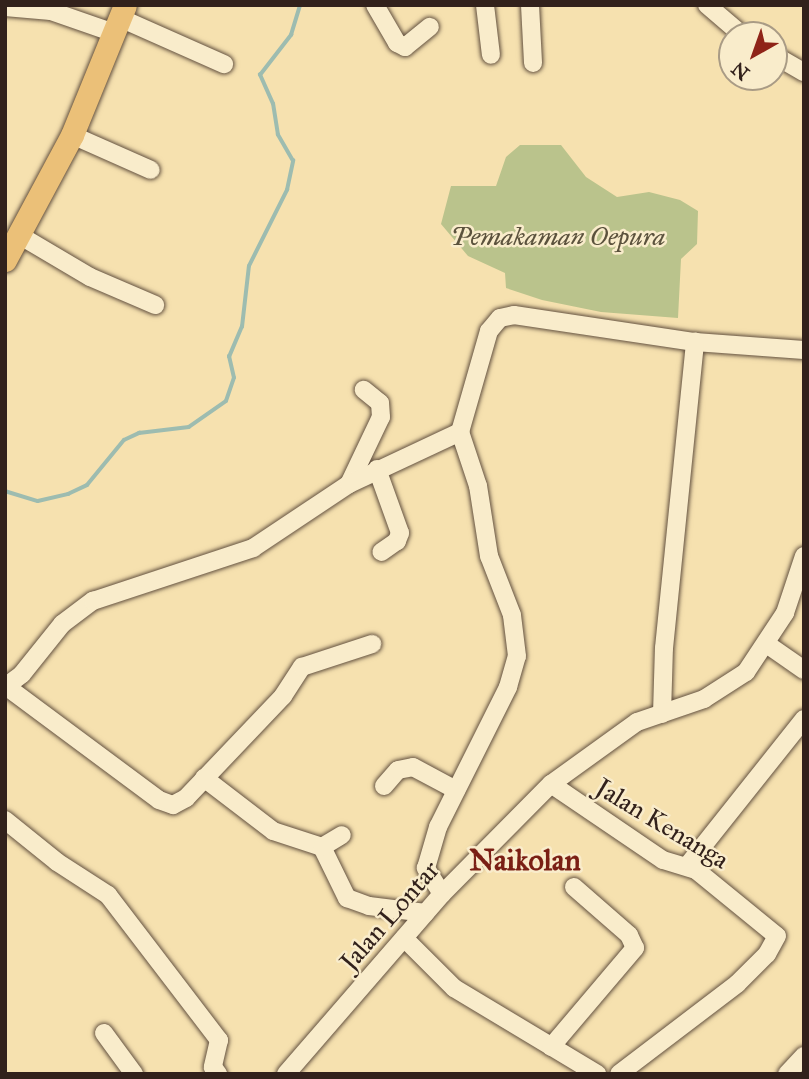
<!DOCTYPE html>
<html>
<head>
<meta charset="utf-8">
<style>
	body { margin:0 }
	#map { position:relative; width:809px; height:1079px; overflow:hidden; background:#f6e1af; font-family:"IM FELL Great Primer",serif }
	div>[style] { position:absolute }
	.green>* { inset:0; background:#bac38c }
	.stream>* { height:3.5px; margin:-1.75px; padding:0 1.75px; transform-origin:1.75px; border-radius:1.75px; background:#9dbcb0 }
	.roads { filter:drop-shadow(0 0 2px #635140) drop-shadow(0 0 2px #635140) }
	.minor>* { height:18px; margin:-9px; padding:0 9px; transform-origin:9px; border-radius:9px; background:#f9eccb }
	.major>* { height:23px; margin:-11.5px; padding:0 11.5px; transform-origin:11.5px; border-radius:11.5px; background:#ebc078 }
	span { translate:-50% -50%; white-space:nowrap; text-align:center; line-height:1.15; -webkit-text-stroke:5px #f9eccb; paint-order:stroke }
	.park-label { font-size:26px; color:#5b523d; font-style:italic }
	.street-label { font-size:26px; color:#32211b }
	.quarter-label { font-size:30px; color:#7a1f14; font-weight:700 }
	.frame { position:absolute; inset:0; border:7px solid #32211b; pointer-events:none }
	.north { position:absolute; left:718px; top:21px; width:70px; height:70px; box-sizing:border-box; background:#f9eccb; border:2px solid #a99b85; border-radius:50%; rotate:220deg; font-size:19px; font-weight:700; line-height:28px; text-align:center; color:#32211b }
	.north::after { content:''; display:block; margin:auto; width:24px; height:32px; background:#8f2418; clip-path:polygon(50% 0,100% 100%,50% 72%,0 100%) }
</style>
</head>
<body>
<div id="map">
	<div class="green">
		<div style="clip-path:polygon(520px 145px,561px 145px,586px 177px,617px 197px,649px 192px,680px 200px,698px 211px,697px 244px,681px 259px,678px 318px,601px 312px,542px 300px,506px 288px,505px 273px,468px 256px,441px 224px,451px 186px,496px 186px,506px 157px)"></div>
	</div>
	<div class="stream">
		<div style="left:5px;top:491px;width:34px;rotate:17deg"></div>
		<div style="left:38px;top:501px;width:31px;rotate:-13deg"></div>
		<div style="left:68px;top:494px;width:21px;rotate:-25deg"></div>
		<div style="left:87px;top:485px;width:58px;rotate:-50.6deg"></div>
		<div style="left:124px;top:440px;width:17px;rotate:-25deg"></div>
		<div style="left:139px;top:433px;width:50px;rotate:-6.8deg"></div>
		<div style="left:189px;top:427px;width:45px;rotate:-35.1deg"></div>
		<div style="left:226px;top:401px;width:24px;rotate:-71deg"></div>
		<div style="left:234px;top:378px;width:22px;rotate:-103deg"></div>
		<div style="left:229px;top:357px;width:33px;rotate:-67deg"></div>
		<div style="left:242px;top:327px;width:61px;rotate:-83.5deg"></div>
		<div style="left:249px;top:266px;width:85px;rotate:-63.4deg"></div>
		<div style="left:287px;top:190px;width:30px;rotate:-78deg"></div>
		<div style="left:293px;top:161px;width:30px;rotate:-120deg"></div>
		<div style="left:278px;top:135px;width:31px;rotate:-99deg"></div>
		<div style="left:273px;top:104px;width:32px;rotate:-114deg"></div>
		<div style="left:260px;top:75px;width:51px;rotate:-52.2deg"></div>
		<div style="left:291px;top:35px;width:31px;rotate:-73deg"></div>
	</div>
	<div class="roads">
		<div class="minor">
			<div style="left:375px;top:5px;width:44px;rotate:59.9deg"></div>
			<div style="left:397px;top:43px;width:9px;rotate:27deg"></div>
			<div style="left:405px;top:47px;width:32px;rotate:-39deg"></div>
			<div style="left:485px;top:5px;width:50px;rotate:83.2deg"></div>
			<div style="left:530px;top:5px;width:58px;rotate:87deg"></div>
			<div style="left:707px;top:5px;width:46px;rotate:40.6deg"></div>
			<div style="left:5px;top:7px;width:46px;rotate:5deg"></div>
			<div style="left:51px;top:11px;width:67px;rotate:19.2deg"></div>
			<div style="left:120px;top:18px;width:114px;rotate:23.9deg"></div>
			<div style="left:774px;top:55px;width:34px;rotate:30deg"></div>
			<div style="left:72px;top:135px;width:86px;rotate:23.9deg"></div>
			<div style="left:19px;top:235px;width:82px;rotate:30.6deg"></div>
			<div style="left:90px;top:277px;width:71px;rotate:23.3deg"></div>
			<div style="left:377px;top:469px;width:68px;rotate:70.2deg"></div>
			<div style="left:400px;top:533px;width:9px;rotate:111deg"></div>
			<div style="left:397px;top:541px;width:19px;rotate:145deg"></div>
			<div style="left:349px;top:484px;width:74px;rotate:-64.5deg"></div>
			<div style="left:381px;top:417px;width:14px;rotate:-94deg"></div>
			<div style="left:380px;top:403px;width:21px;rotate:-141deg"></div>
			<div style="left:768px;top:645px;width:44px;rotate:34.8deg"></div>
			<div style="left:5px;top:687px;width:21px;rotate:-37deg"></div>
			<div style="left:22px;top:674px;width:64px;rotate:-51.3deg"></div>
			<div style="left:62px;top:624px;width:39px;rotate:-37deg"></div>
			<div style="left:93px;top:601px;width:169px;rotate:-18.3deg"></div>
			<div style="left:253px;top:548px;width:115px;rotate:-33.7deg"></div>
			<div style="left:349px;top:484px;width:123px;rotate:-25.1deg"></div>
			<div style="left:460px;top:432px;width:105px;rotate:-74deg"></div>
			<div style="left:489px;top:331px;width:17px;rotate:-50deg"></div>
			<div style="left:500px;top:318px;width:14px;rotate:-12deg"></div>
			<div style="left:514px;top:315px;width:183px;rotate:8.5deg"></div>
			<div style="left:695px;top:342px;width:109px;rotate:4.2deg"></div>
			<div style="left:7px;top:687px;width:189px;rotate:36.6deg"></div>
			<div style="left:159px;top:800px;width:15px;rotate:20deg"></div>
			<div style="left:173px;top:805px;width:15px;rotate:-28deg"></div>
			<div style="left:186px;top:798px;width:141px;rotate:-46.4deg"></div>
			<div style="left:283px;top:696px;width:35px;rotate:-57deg"></div>
			<div style="left:302px;top:667px;width:74px;rotate:-18.2deg"></div>
			<div style="left:662px;top:714px;width:66px;rotate:-88.3deg"></div>
			<div style="left:664px;top:648px;width:308px;rotate:-84.2deg"></div>
			<div style="left:204px;top:778px;width:87px;rotate:37.5deg"></div>
			<div style="left:273px;top:831px;width:52px;rotate:18.1deg"></div>
			<div style="left:322px;top:847px;width:57px;rotate:63.9deg"></div>
			<div style="left:347px;top:898px;width:23px;rotate:20deg"></div>
			<div style="left:369px;top:906px;width:57px;rotate:7deg"></div>
			<div style="left:551px;top:784px;width:135px;rotate:34.2deg"></div>
			<div style="left:663px;top:860px;width:34px;rotate:17deg"></div>
			<div style="left:696px;top:870px;width:104px;rotate:39.2deg"></div>
			<div style="left:777px;top:936px;width:21px;rotate:119deg"></div>
			<div style="left:767px;top:954px;width:42px;rotate:135deg"></div>
			<div style="left:737px;top:984px;width:148px;rotate:142.7deg"></div>
			<div style="left:384px;top:786px;width:21px;rotate:-49deg"></div>
			<div style="left:398px;top:770px;width:15px;rotate:-11deg"></div>
			<div style="left:413px;top:767px;width:49px;rotate:28.1deg"></div>
			<div style="left:5px;top:820px;width:67px;rotate:38.9deg"></div>
			<div style="left:57px;top:862px;width:61px;rotate:32.9deg"></div>
			<div style="left:108px;top:895px;width:183px;rotate:52.6deg"></div>
			<div style="left:219px;top:1040px;width:28px;rotate:103deg"></div>
			<div style="left:213px;top:1067px;width:9px;rotate:54deg"></div>
			<div style="left:322px;top:847px;width:23px;rotate:-31deg"></div>
			<div style="left:687px;top:866px;width:188px;rotate:-51.5deg"></div>
			<div style="left:442px;top:894px;width:31px;rotate:-122deg"></div>
			<div style="left:426px;top:868px;width:43px;rotate:-73.7deg"></div>
			<div style="left:438px;top:827px;width:157px;rotate:-63.4deg"></div>
			<div style="left:508px;top:687px;width:32px;rotate:-74deg"></div>
			<div style="left:517px;top:656px;width:41px;rotate:-97deg"></div>
			<div style="left:512px;top:615px;width:63px;rotate:-111.3deg"></div>
			<div style="left:489px;top:556px;width:71px;rotate:-98.9deg"></div>
			<div style="left:478px;top:486px;width:57px;rotate:-108.4deg"></div>
			<div style="left:404px;top:938px;width:71px;rotate:45deg"></div>
			<div style="left:454px;top:988px;width:167px;rotate:31deg"></div>
			<div style="left:104px;top:1033px;width:51px;rotate:53.8deg"></div>
			<div style="left:551px;top:1047px;width:130px;rotate:-49.7deg"></div>
			<div style="left:635px;top:948px;width:14px;rotate:-115deg"></div>
			<div style="left:629px;top:935px;width:73px;rotate:-138.9deg"></div>
			<div style="left:286px;top:1074px;width:238px;rotate:-49.1deg"></div>
			<div style="left:442px;top:894px;width:155px;rotate:-45.3deg"></div>
			<div style="left:551px;top:784px;width:106px;rotate:-35.8deg"></div>
			<div style="left:637px;top:722px;width:71px;rotate:-18.9deg"></div>
			<div style="left:704px;top:699px;width:50px;rotate:-32.7deg"></div>
			<div style="left:746px;top:672px;width:71px;rotate:-56.5deg"></div>
			<div style="left:785px;top:613px;width:60px;rotate:-71.6deg"></div>
			<div style="left:787px;top:1074px;width:25px;rotate:-47deg"></div>
		</div>
		<div class="major">
			<div style="left:5px;top:260px;width:142px;rotate:-61.8deg"></div>
			<div style="left:72px;top:135px;width:140px;rotate:-67.8deg"></div>
		</div>
	</div>
	<div class="park-label">
		<span style="left:558px;top:237px">Pemakaman Oepura</span>
	</div>
	<div class="street-label">
		<span style="left:662px;top:824px;rotate:31deg">Jalan Kenanga</span>
		<span style="left:390px;top:916px;rotate:-49deg">Jalan Lontar</span>
	</div>
	<div class="quarter-label">
		<span style="left:525px;top:860px">Naikolan</span>
	</div>
	<div class="frame"></div>
	<div class="north">N</div>
</div>
</body>
</html>
